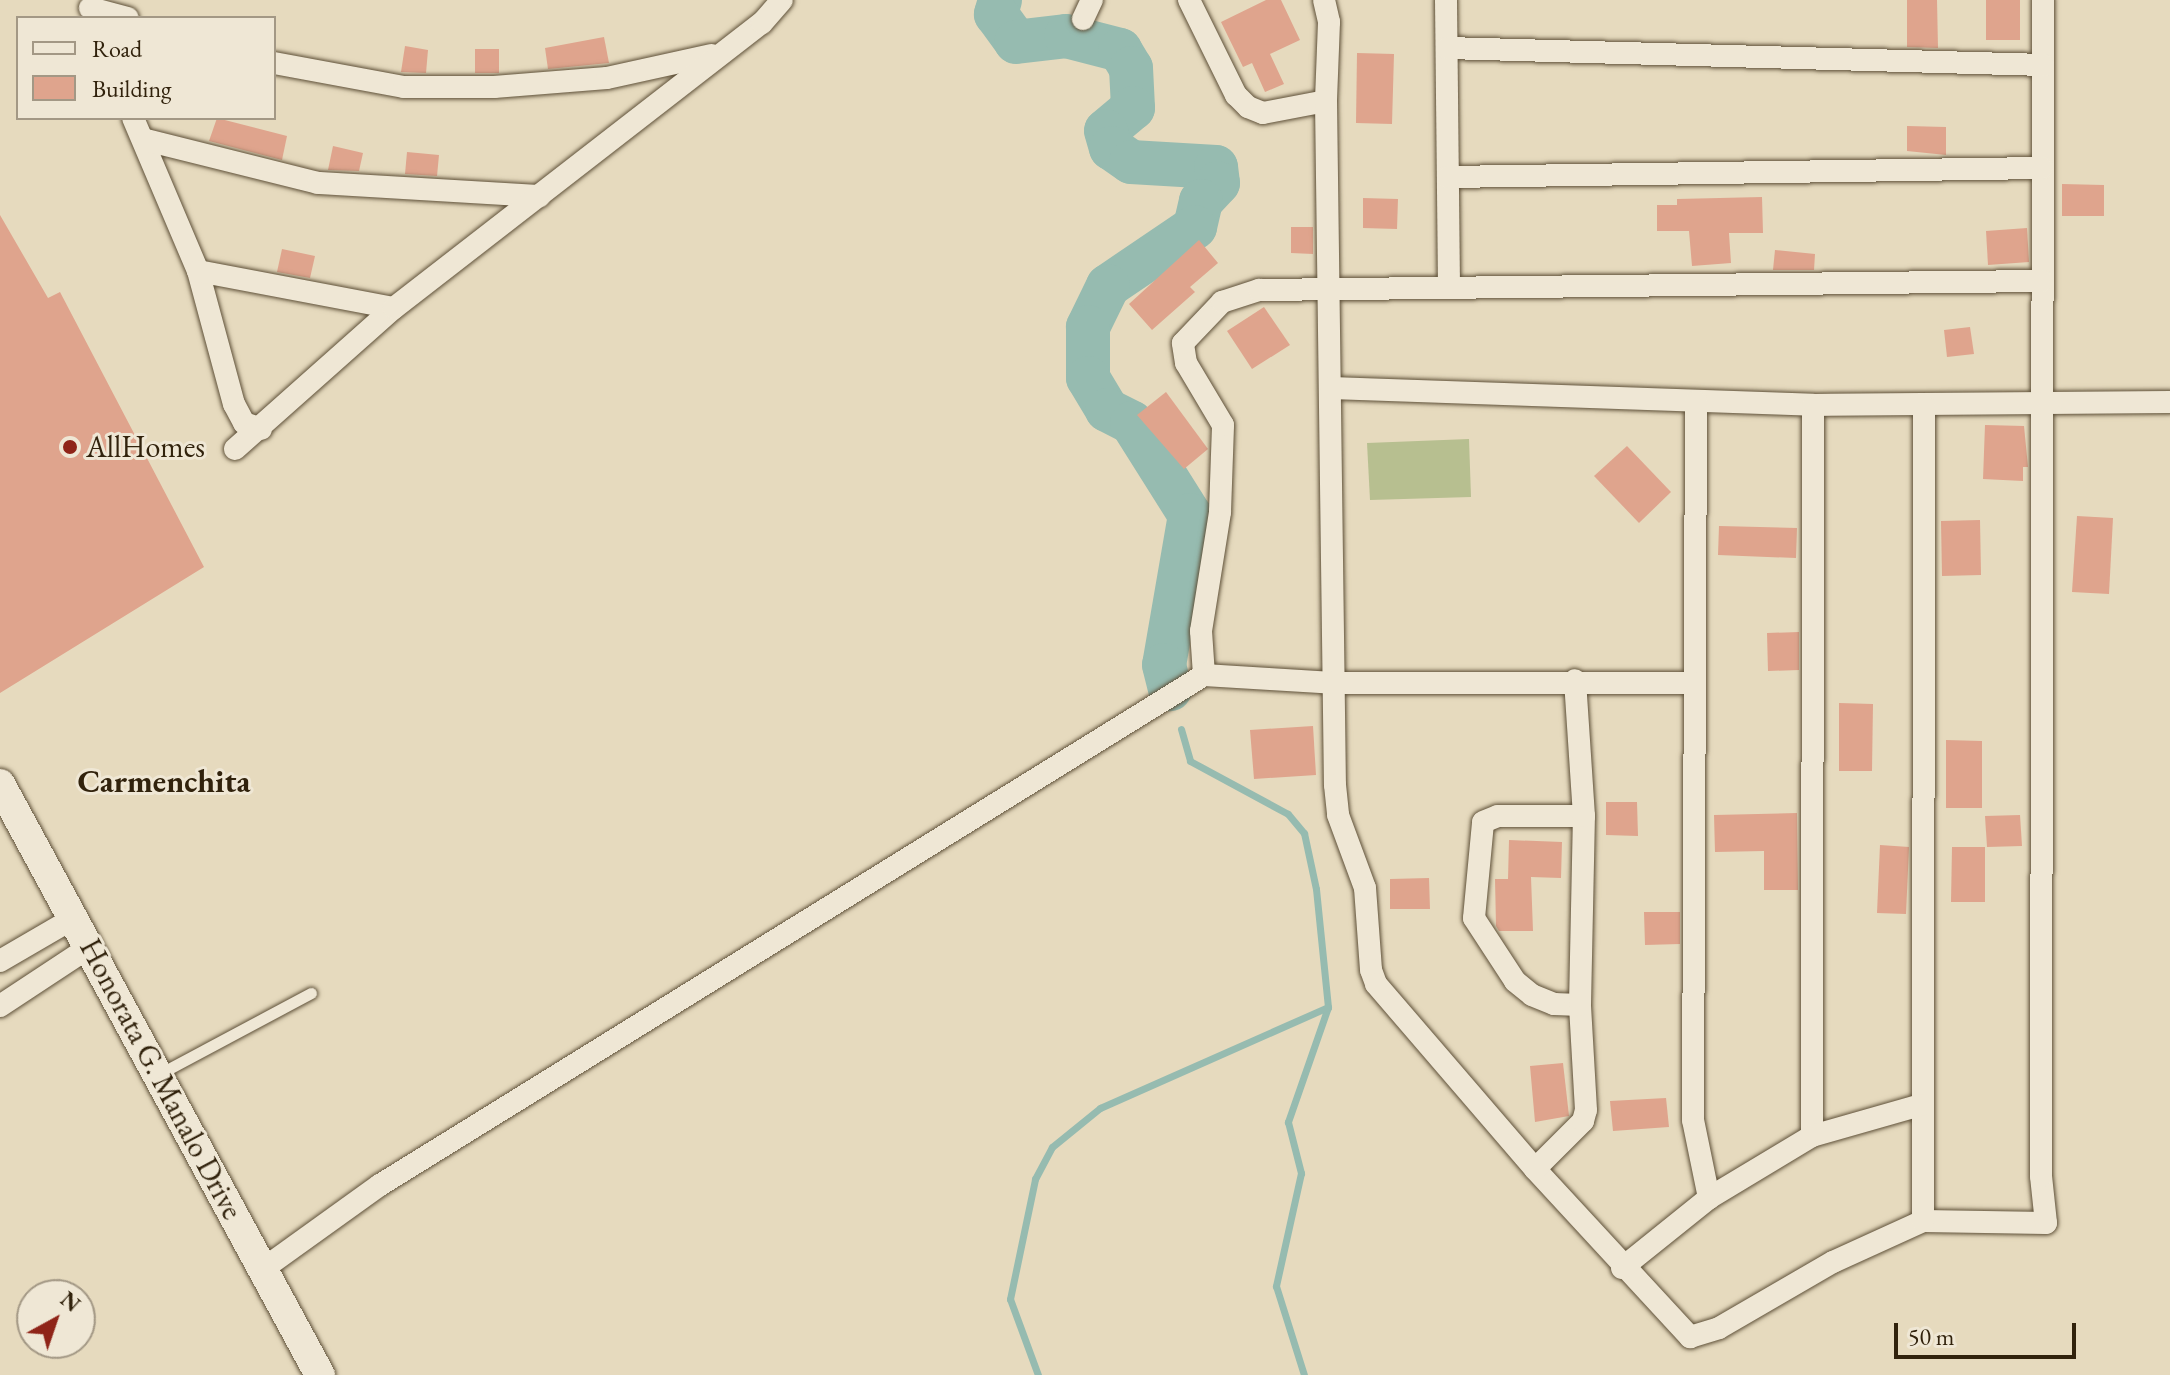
<!DOCTYPE html>
<html>
<head>
<meta charset="utf-8">
<style>
	body { margin:0 }
	#map { position:relative; width:2170px; height:1375px; overflow:hidden; background:#e6dabe; font-family:"EB Garamond",serif }
	div>[style] { position:absolute }
	.green>* { inset:0; background:#b7bf90 }
	.stream>* { height:7px; margin:-3.5px; padding:0 3.5px; transform-origin:3.5px; border-radius:3.5px; background:#96bbb0 }
	.river>* { height:44px; margin:-22px; padding:0 22px; transform-origin:22px; border-radius:22px; background:#96bbb0 }
	.building>* { inset:0; background:#dfa48d }
	.roads { filter:drop-shadow(0 0 2px #5e5038) drop-shadow(0 0 2px #5e5038) }
	.lane>* { height:11px; margin:-5.5px; padding:0 5.5px; transform-origin:5.5px; border-radius:5.5px; background:#efe7d5 }
	.street>* { height:22px; margin:-11px; padding:0 11px; transform-origin:11px; border-radius:11px; background:#efe7d5 }
	.secondary>* { height:30px; margin:-15px; padding:0 15px; transform-origin:15px; border-radius:15px; background:#efe7d5 }
	.dots>* { width:22px; height:22px; translate:-50% -50%; box-sizing:border-box; border:4px solid #efe7d5; border-radius:50% }
	span { translate:-50% -50%; white-space:nowrap; text-align:center; line-height:1.15; -webkit-text-stroke:6px #efe7d5; paint-order:stroke }
	.poi-label { font-size:30px; color:#31220c }
	.left { translate:0 -50%; text-align:left }
	.street-label { font-size:30px; color:#31220c }
	.neighbourhood-label { font-size:32px; color:#31220c; font-weight:700 }
	.legend { position:absolute; left:16px; top:16px; width:260px; height:104px; box-sizing:border-box; background:#efe7d5; border:2px solid #a39885; margin:0; padding:10px 14px; list-style:none; font-size:24px; color:#31220c }
	.legend li { display:flex; align-items:center; gap:16px; height:40px }
	.legend b { width:40px; border:2px solid #a39885 }
	.north { position:absolute; left:16px; top:1279px; width:80px; height:80px; box-sizing:border-box; background:#efe7d5; border:2px solid #a39885; border-radius:50%; rotate:40deg; font-size:22px; font-weight:700; line-height:32px; text-align:center; color:#31220c }
	.north::after { content:''; display:block; margin:auto; width:28px; height:36px; background:#8f2418; clip-path:polygon(50% 0,100% 100%,50% 72%,0 100%) }
	.scale { position:absolute; left:1894px; top:1323px; width:182px; height:36px; box-sizing:border-box; border:4px solid #31220c; border-top:0; padding-left:10px; font-size:24px; line-height:28px; white-space:nowrap; color:#31220c; -webkit-text-stroke:6px #efe7d5; paint-order:stroke }
</style>
</head>
<body>
<div id="map">
	<div class="green">
		<div style="clip-path:polygon(1469px 439px,1471px 497px,1370px 500px,1367px 443px)"></div>
	</div>
	<div class="stream">
		<div style="left:1181px;top:729px;width:33px;rotate:74deg"></div>
		<div style="left:1190px;top:761px;width:111px;rotate:28.4deg"></div>
		<div style="left:1288px;top:814px;width:25px;rotate:50deg"></div>
		<div style="left:1304px;top:833px;width:57px;rotate:77.9deg"></div>
		<div style="left:1316px;top:889px;width:119px;rotate:84.2deg"></div>
		<div style="left:1328px;top:1007px;width:122px;rotate:109.2deg"></div>
		<div style="left:1288px;top:1122px;width:53px;rotate:75.7deg"></div>
		<div style="left:1301px;top:1173px;width:116px;rotate:102.5deg"></div>
		<div style="left:1276px;top:1286px;width:93px;rotate:72.5deg"></div>
		<div style="left:1038px;top:1375px;width:81px;rotate:-110.2deg"></div>
		<div style="left:1010px;top:1299px;width:123px;rotate:-78.2deg"></div>
		<div style="left:1035px;top:1179px;width:36px;rotate:-62deg"></div>
		<div style="left:1052px;top:1147px;width:62px;rotate:-39.1deg"></div>
		<div style="left:1100px;top:1108px;width:249px;rotate:-23.9deg"></div>
	</div>
	<div class="river">
		<div style="left:1000px;top:0;width:15px;rotate:106deg"></div>
		<div style="left:996px;top:14px;width:34px;rotate:54deg"></div>
		<div style="left:1016px;top:42px;width:50px;rotate:-6.8deg"></div>
		<div style="left:1066px;top:36px;width:56px;rotate:14.5deg"></div>
		<div style="left:1120px;top:50px;width:21px;rotate:59deg"></div>
		<div style="left:1131px;top:68px;width:40px;rotate:87.1deg"></div>
		<div style="left:1133px;top:108px;width:35px;rotate:140deg"></div>
		<div style="left:1106px;top:131px;width:18px;rotate:74deg"></div>
		<div style="left:1111px;top:148px;width:24px;rotate:35deg"></div>
		<div style="left:1131px;top:162px;width:85px;rotate:3.4deg"></div>
		<div style="left:1216px;top:167px;width:16px;rotate:83deg"></div>
		<div style="left:1218px;top:183px;width:25px;rotate:133deg"></div>
		<div style="left:1201px;top:201px;width:27px;rotate:103deg"></div>
		<div style="left:1195px;top:227px;width:105px;rotate:145.9deg"></div>
		<div style="left:1108px;top:286px;width:46px;rotate:116deg"></div>
		<div style="left:1088px;top:327px;width:51px;rotate:90deg"></div>
		<div style="left:1088px;top:378px;width:37px;rotate:59deg"></div>
		<div style="left:1107px;top:410px;width:28px;rotate:27deg"></div>
		<div style="left:1132px;top:423px;width:109px;rotate:57.8deg"></div>
		<div style="left:1190px;top:515px;width:152px;rotate:99.8deg"></div>
		<div style="left:1164px;top:665px;width:25px;rotate:76deg"></div>
	</div>
	<div class="building">
		<div style="clip-path:polygon(1266px 0,1281px 0,1300px 40px,1270px 54px,1284px 84px,1265px 92px,1252px 63px,1243px 67px,1221px 22px)"></div>
		<div style="clip-path:polygon(1907px 0,1937px 0,1938px 48px,1907px 47px)"></div>
		<div style="clip-path:polygon(1986px 0,2020px 0,2020px 40px,1986px 40px)"></div>
		<div style="clip-path:polygon(604px 37px,609px 63px,548px 69px,545px 48px)"></div>
		<div style="clip-path:polygon(405px 46px,428px 50px,426px 73px,401px 72px)"></div>
		<div style="clip-path:polygon(475px 49px,499px 49px,499px 73px,475px 73px)"></div>
		<div style="clip-path:polygon(1357px 53px,1394px 54px,1392px 124px,1356px 123px)"></div>
		<div style="clip-path:polygon(217px 118px,287px 136px,282px 160px,209px 141px)"></div>
		<div style="clip-path:polygon(1907px 126px,1946px 127px,1946px 155px,1907px 151px)"></div>
		<div style="clip-path:polygon(333px 146px,363px 153px,359px 171px,328px 170px)"></div>
		<div style="clip-path:polygon(407px 152px,439px 155px,437px 176px,405px 174px)"></div>
		<div style="clip-path:polygon(2062px 184px,2104px 185px,2104px 216px,2062px 216px)"></div>
		<div style="clip-path:polygon(1762px 197px,1763px 233px,1729px 233px,1731px 263px,1692px 266px,1689px 231px,1657px 231px,1657px 205px,1677px 205px,1677px 199px)"></div>
		<div style="clip-path:polygon(1363px 198px,1398px 199px,1397px 229px,1363px 228px)"></div>
		<div style="clip-path:polygon(0 215px,48px 298px,60px 292px,204px 567px,0 693px)"></div>
		<div style="clip-path:polygon(1291px 227px,1313px 227px,1313px 254px,1291px 253px)"></div>
		<div style="clip-path:polygon(2027px 228px,2029px 262px,1988px 265px,1986px 231px)"></div>
		<div style="clip-path:polygon(1199px 240px,1218px 263px,1190px 287px,1195px 292px,1152px 330px,1129px 304px)"></div>
		<div style="clip-path:polygon(282px 249px,315px 256px,310px 278px,277px 272px)"></div>
		<div style="clip-path:polygon(1775px 250px,1815px 254px,1814px 270px,1773px 270px)"></div>
		<div style="clip-path:polygon(1264px 307px,1290px 345px,1252px 369px,1227px 331px)"></div>
		<div style="clip-path:polygon(1970px 327px,1974px 354px,1947px 357px,1944px 330px)"></div>
		<div style="clip-path:polygon(1166px 392px,1208px 449px,1184px 469px,1137px 415px)"></div>
		<div style="clip-path:polygon(1985px 425px,2024px 426px,2028px 467px,2023px 467px,2023px 481px,1983px 479px)"></div>
		<div style="clip-path:polygon(1627px 446px,1671px 492px,1639px 523px,1594px 476px)"></div>
		<div style="clip-path:polygon(2077px 516px,2113px 518px,2109px 594px,2072px 592px)"></div>
		<div style="clip-path:polygon(1980px 520px,1981px 575px,1942px 576px,1941px 521px)"></div>
		<div style="clip-path:polygon(1719px 526px,1797px 528px,1796px 558px,1718px 555px)"></div>
		<div style="clip-path:polygon(1799px 632px,1799px 670px,1768px 671px,1767px 633px)"></div>
		<div style="clip-path:polygon(1839px 703px,1873px 704px,1872px 771px,1839px 771px)"></div>
		<div style="clip-path:polygon(1313px 726px,1316px 775px,1254px 779px,1250px 730px)"></div>
		<div style="clip-path:polygon(1946px 740px,1982px 741px,1982px 808px,1946px 808px)"></div>
		<div style="clip-path:polygon(1606px 802px,1637px 802px,1638px 836px,1606px 835px)"></div>
		<div style="clip-path:polygon(1797px 813px,1798px 890px,1764px 890px,1764px 851px,1715px 852px,1714px 815px)"></div>
		<div style="clip-path:polygon(2020px 815px,2022px 846px,1987px 847px,1985px 816px)"></div>
		<div style="clip-path:polygon(1509px 840px,1562px 842px,1561px 878px,1531px 877px,1533px 931px,1499px 931px,1496px 926px,1495px 879px,1508px 879px)"></div>
		<div style="clip-path:polygon(1880px 845px,1909px 847px,1906px 914px,1877px 913px)"></div>
		<div style="clip-path:polygon(1952px 847px,1985px 847px,1985px 902px,1951px 902px)"></div>
		<div style="clip-path:polygon(1429px 878px,1430px 909px,1390px 909px,1390px 879px)"></div>
		<div style="clip-path:polygon(1644px 912px,1680px 912px,1680px 944px,1645px 945px)"></div>
		<div style="clip-path:polygon(1563px 1063px,1569px 1116px,1535px 1122px,1530px 1066px)"></div>
		<div style="clip-path:polygon(1666px 1098px,1669px 1127px,1613px 1131px,1610px 1101px)"></div>
	</div>
	<div class="roads">
		<div class="lane">
			<div style="left:161px;top:1073px;width:170px;rotate:-28.1deg"></div>
		</div>
		<div class="street">
			<div style="left:1189px;top:0;width:106px;rotate:63.7deg"></div>
			<div style="left:1236px;top:95px;width:17px;rotate:45deg"></div>
			<div style="left:1248px;top:107px;width:16px;rotate:22deg"></div>
			<div style="left:1263px;top:113px;width:64px;rotate:-10.8deg"></div>
			<div style="left:1324px;top:0;width:23px;rotate:77deg"></div>
			<div style="left:1329px;top:22px;width:79px;rotate:92.2deg"></div>
			<div style="left:1326px;top:101px;width:684px;rotate:89.25deg"></div>
			<div style="left:1335px;top:785px;width:30px;rotate:84deg"></div>
			<div style="left:1338px;top:815px;width:78px;rotate:69.7deg"></div>
			<div style="left:1365px;top:888px;width:82px;rotate:85.8deg"></div>
			<div style="left:1371px;top:970px;width:15px;rotate:70deg"></div>
			<div style="left:1376px;top:984px;width:244px;rotate:49.3deg"></div>
			<div style="left:1535px;top:1169px;width:229px;rotate:47.3deg"></div>
			<div style="left:1690px;top:1337px;width:30px;rotate:-17deg"></div>
			<div style="left:1719px;top:1328px;width:132px;rotate:-30.1deg"></div>
			<div style="left:1833px;top:1262px;width:99px;rotate:-24.5deg"></div>
			<div style="left:1923px;top:1221px;width:123px;rotate:0.9deg"></div>
			<div style="left:2046px;top:1223px;width:47px;rotate:-96.1deg"></div>
			<div style="left:2041px;top:1176px;width:1176px;rotate:-89.9deg"></div>
			<div style="left:1446px;top:0;width:286px;rotate:89.4deg"></div>
			<div style="left:90px;top:8px;width:39px;rotate:15deg"></div>
			<div style="left:1083px;top:19px;width:21px;rotate:-65deg"></div>
			<div style="left:1447px;top:48px;width:596px;rotate:1.63deg"></div>
			<div style="left:274px;top:63px;width:132px;rotate:10.5deg"></div>
			<div style="left:404px;top:87px;width:90px"></div>
			<div style="left:494px;top:87px;width:113px;rotate:-4.6deg"></div>
			<div style="left:607px;top:78px;width:107px;rotate:-12.4deg"></div>
			<div style="left:133px;top:118px;width:166px;rotate:67deg"></div>
			<div style="left:198px;top:271px;width:138px;rotate:74.9deg"></div>
			<div style="left:234px;top:404px;width:21px;rotate:62deg"></div>
			<div style="left:244px;top:423px;width:18px;rotate:19deg"></div>
			<div style="left:146px;top:140px;width:177px;rotate:14deg"></div>
			<div style="left:318px;top:183px;width:222px;rotate:3.4deg"></div>
			<div style="left:1448px;top:177px;width:594px;rotate:-0.87deg"></div>
			<div style="left:198px;top:271px;width:199px;rotate:10.7deg"></div>
			<div style="left:1331px;top:388px;width:482px;rotate:2deg"></div>
			<div style="left:1813px;top:405px;width:357px;rotate:-0.5deg"></div>
			<div style="left:1696px;top:402px;width:718px;rotate:90.24deg"></div>
			<div style="left:1693px;top:1120px;width:80px;rotate:78.4deg"></div>
			<div style="left:235px;top:449px;width:213px;rotate:-41.6deg"></div>
			<div style="left:394px;top:308px;width:465px;rotate:-37.8deg"></div>
			<div style="left:762px;top:23px;width:30px;rotate:-49deg"></div>
			<div style="left:1204px;top:675px;width:44px;rotate:-93.9deg"></div>
			<div style="left:1201px;top:631px;width:121px;rotate:-80.9deg"></div>
			<div style="left:1220px;top:512px;width:87px;rotate:-88deg"></div>
			<div style="left:1223px;top:425px;width:72px;rotate:-120.8deg"></div>
			<div style="left:1186px;top:363px;width:20px;rotate:-99deg"></div>
			<div style="left:1183px;top:343px;width:57px;rotate:-46.4deg"></div>
			<div style="left:1222px;top:302px;width:39px;rotate:-18deg"></div>
			<div style="left:1259px;top:290px;width:783px;rotate:-0.66deg"></div>
			<div style="left:0;top:961px;width:86px;rotate:-30.2deg"></div>
			<div style="left:1580px;top:1005px;width:26px;rotate:-178deg"></div>
			<div style="left:1554px;top:1004px;width:24px;rotate:-158deg"></div>
			<div style="left:1532px;top:995px;width:22px;rotate:-141deg"></div>
			<div style="left:1515px;top:981px;width:75px;rotate:-123.1deg"></div>
			<div style="left:1474px;top:918px;width:96px;rotate:-84.6deg"></div>
			<div style="left:1483px;top:822px;width:16px;rotate:-22deg"></div>
			<div style="left:1498px;top:816px;width:86px"></div>
			<div style="left:0;top:1006px;width:109px;rotate:-33.4deg"></div>
			<div style="left:1812px;top:1136px;width:731px;rotate:-89.92deg"></div>
			<div style="left:1535px;top:1169px;width:68px;rotate:-45deg"></div>
			<div style="left:1583px;top:1121px;width:11px;rotate:-75deg"></div>
			<div style="left:1586px;top:1110px;width:105px;rotate:-93.3deg"></div>
			<div style="left:1580px;top:1005px;width:189px;rotate:-88.8deg"></div>
			<div style="left:1584px;top:816px;width:136px;rotate:-93.8deg"></div>
			<div style="left:1923px;top:1221px;width:815px;rotate:-89.93deg"></div>
			<div style="left:1622px;top:1268px;width:112px;rotate:-38.8deg"></div>
			<div style="left:1709px;top:1198px;width:120px;rotate:-31deg"></div>
			<div style="left:1812px;top:1136px;width:113px;rotate:-15.9deg"></div>
			<div style="left:263px;top:1269px;width:144px;rotate:-35.7deg"></div>
			<div style="left:380px;top:1185px;width:969px;rotate:-31.75deg"></div>
			<div style="left:1204px;top:675px;width:129px;rotate:3.5deg"></div>
			<div style="left:1333px;top:683px;width:359px"></div>
		</div>
		<div class="secondary">
			<div style="left:0;top:784px;width:672px;rotate:61.57deg"></div>
		</div>
	</div>
	<div class="dots">
		<div style="left:70px;top:447px;background:#8f2418"></div>
	</div>
	<div class="poi-label">
		<span class="left" style="left:86px;top:447px">AllHomes</span>
	</div>
	<div class="street-label">
		<span style="left:161px;top:1079px;rotate:62deg">Honorata G. Manalo Drive</span>
	</div>
	<div class="neighbourhood-label">
		<span style="left:164px;top:781px">Carmenchita</span>
	</div>
	<ul class="legend">
	<li><b style="height:10px;background:#efe7d5"></b>Road</li>
	<li><b style="height:22px;background:#dfa48d"></b>Building</li>
	</ul>
	<div class="north">N</div>
	<div class="scale">50 m</div>
</div>
</body>
</html>
